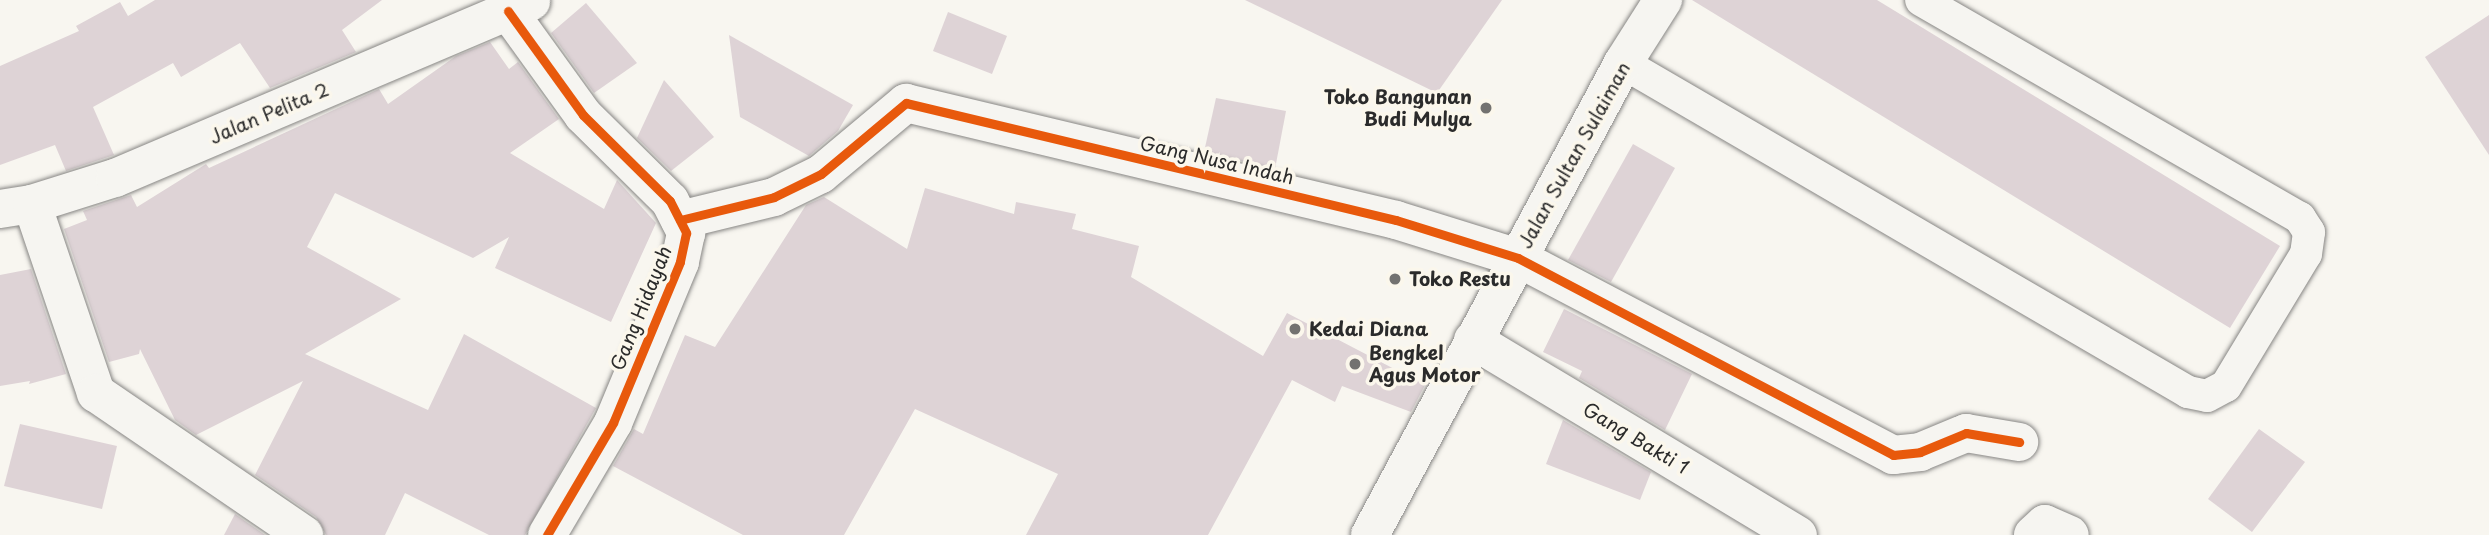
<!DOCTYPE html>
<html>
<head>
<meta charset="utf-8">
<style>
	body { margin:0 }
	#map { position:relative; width:2489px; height:535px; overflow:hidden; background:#f8f6f0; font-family:"Playpen Sans",sans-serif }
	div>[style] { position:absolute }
	.building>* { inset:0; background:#ded3d6 }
	.roads { filter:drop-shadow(0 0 2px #878684) drop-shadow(0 0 2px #878684) }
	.lane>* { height:32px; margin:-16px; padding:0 16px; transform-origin:16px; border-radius:16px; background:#f6f5f1 }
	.street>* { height:38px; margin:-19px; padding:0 19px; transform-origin:19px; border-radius:19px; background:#f6f5f1 }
	.secondary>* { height:38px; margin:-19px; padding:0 19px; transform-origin:19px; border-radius:19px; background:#f6f5f1 }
	.cycleway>* { height:9px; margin:-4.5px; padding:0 4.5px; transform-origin:4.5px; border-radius:4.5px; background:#e8590c }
	.dots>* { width:19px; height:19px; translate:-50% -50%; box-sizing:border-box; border:4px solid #fbf7ec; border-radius:50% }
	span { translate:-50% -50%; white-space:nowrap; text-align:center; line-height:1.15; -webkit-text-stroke:7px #fbf7ec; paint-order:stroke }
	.poi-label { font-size:19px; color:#2b2b2b; font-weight:700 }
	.right { translate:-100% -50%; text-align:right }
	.left { translate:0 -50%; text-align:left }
	.street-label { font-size:19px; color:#2b2b2b }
</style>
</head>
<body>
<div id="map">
	<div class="building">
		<div style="clip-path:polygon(155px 0,382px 0,342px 30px,356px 52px,270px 88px,240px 43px,181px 77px,173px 63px,93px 107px,114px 155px,66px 171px,55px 145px,0 165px,0 66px,79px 31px,76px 26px,120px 2px,128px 16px)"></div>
		<div style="clip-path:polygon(1245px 0,1502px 0,1437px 93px)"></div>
		<div style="clip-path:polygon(1692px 0,1877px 0,2280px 246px,2230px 328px)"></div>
		<div style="clip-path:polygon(586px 3px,637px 63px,594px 93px,551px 33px)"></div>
		<div style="clip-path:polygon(948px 12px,1007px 36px,992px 74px,933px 51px)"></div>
		<div style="clip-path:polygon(2489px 15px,2489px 155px,2425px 57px)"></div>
		<div style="clip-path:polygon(729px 35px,853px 105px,838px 131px,809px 156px,740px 117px)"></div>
		<div style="clip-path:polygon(490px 42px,509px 69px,518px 62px,559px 119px,510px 153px,604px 209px,617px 180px,656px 223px,611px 322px,495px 268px,509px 237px,473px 258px,335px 193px,307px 247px,401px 299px,305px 354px,428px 410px,464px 334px,596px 408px,525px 535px,489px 535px,405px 493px,385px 535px,326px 535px,316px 517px,255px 475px,303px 381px,196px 435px,175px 420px,140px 349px,139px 354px,109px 362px,64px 229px,87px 220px,83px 211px,131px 195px,137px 207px,206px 164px,209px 168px,379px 89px,388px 104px,456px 56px)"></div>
		<div style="clip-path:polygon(664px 80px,714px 137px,671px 171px,637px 138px)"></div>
		<div style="clip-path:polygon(1216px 98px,1286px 111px,1275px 169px,1204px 152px)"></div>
		<div style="clip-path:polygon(1633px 144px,1675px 168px,1611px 282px,1568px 260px)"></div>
		<div style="clip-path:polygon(925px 188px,1014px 214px,1016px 202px,1076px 214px,1072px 229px,1139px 246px,1131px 277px,1263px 356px,1287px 313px,1425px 385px,1411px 412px,1342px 386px,1335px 402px,1292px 380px,1208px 535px,1026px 535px,1058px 474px,915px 409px,844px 535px,743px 535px,613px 466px,634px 429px,643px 434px,685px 335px,715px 347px,806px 205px,824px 197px,907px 249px)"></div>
		<div style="clip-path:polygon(31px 269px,66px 374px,29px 384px,30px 381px,0 386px,0 275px)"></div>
		<div style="clip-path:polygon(1564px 309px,1692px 374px,1665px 430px,1579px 378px,1582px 371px,1543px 352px)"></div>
		<div style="clip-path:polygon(1563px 420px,1651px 472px,1640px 500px,1546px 464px)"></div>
		<div style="clip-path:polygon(20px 424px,117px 446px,102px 509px,4px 486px)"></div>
		<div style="clip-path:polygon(2259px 429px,2305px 462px,2252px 532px,2208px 499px)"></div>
		<div style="clip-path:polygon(235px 514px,265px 535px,224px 535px)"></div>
	</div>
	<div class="roads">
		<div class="lane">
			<div style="left:1623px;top:63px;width:654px;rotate:30.21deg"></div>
			<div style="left:2188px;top:392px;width:19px;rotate:12deg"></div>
			<div style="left:2207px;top:396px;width:21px;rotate:-28deg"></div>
			<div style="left:2226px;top:386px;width:154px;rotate:-58.8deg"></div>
			<div style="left:2306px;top:254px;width:22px;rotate:-82deg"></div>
			<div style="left:2309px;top:232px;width:17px;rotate:-123deg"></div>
			<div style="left:2300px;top:218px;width:437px;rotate:-150.1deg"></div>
		</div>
		<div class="street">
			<div style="left:508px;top:11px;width:128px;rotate:54.2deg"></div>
			<div style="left:583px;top:115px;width:122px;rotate:44.7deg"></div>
			<div style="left:670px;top:201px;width:36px;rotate:63deg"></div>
			<div style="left:686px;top:233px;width:30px;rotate:102deg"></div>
			<div style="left:680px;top:262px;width:174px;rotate:112.6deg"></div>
			<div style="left:613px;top:423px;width:130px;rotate:120.5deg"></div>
			<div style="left:32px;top:204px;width:200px;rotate:71.3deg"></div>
			<div style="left:96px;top:393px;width:252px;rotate:34.3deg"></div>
			<div style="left:0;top:209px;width:32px;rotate:-9deg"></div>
			<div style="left:32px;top:204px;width:87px;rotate:-17.4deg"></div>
			<div style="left:115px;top:178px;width:452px;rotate:-23deg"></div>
			<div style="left:680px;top:220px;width:97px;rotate:-13.7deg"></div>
			<div style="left:774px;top:197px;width:52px;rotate:-26.1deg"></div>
			<div style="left:821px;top:174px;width:111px;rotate:-39.9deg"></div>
			<div style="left:906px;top:103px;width:504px;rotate:13.43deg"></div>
			<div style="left:1396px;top:220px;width:128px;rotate:17.3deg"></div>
			<div style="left:1518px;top:258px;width:424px;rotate:27.7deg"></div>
			<div style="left:1893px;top:455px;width:27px;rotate:-6deg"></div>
			<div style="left:1920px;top:452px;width:50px;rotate:-22.4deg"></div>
			<div style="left:1966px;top:433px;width:54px;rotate:9.6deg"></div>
			<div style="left:1473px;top:340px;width:379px;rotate:31deg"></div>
			<div style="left:2033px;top:535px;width:16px;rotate:-43deg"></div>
			<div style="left:2045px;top:524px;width:27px;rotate:24deg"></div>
		</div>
		<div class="secondary">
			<div style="left:1370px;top:535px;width:536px;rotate:-61.81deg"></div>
			<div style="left:1623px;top:63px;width:75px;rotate:-57.6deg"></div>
		</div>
	</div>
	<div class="cycleway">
		<div style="left:508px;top:11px;width:128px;rotate:54.2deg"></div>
		<div style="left:583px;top:115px;width:122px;rotate:44.7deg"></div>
		<div style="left:670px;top:201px;width:36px;rotate:63deg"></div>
		<div style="left:686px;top:233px;width:30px;rotate:102deg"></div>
		<div style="left:680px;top:262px;width:174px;rotate:112.6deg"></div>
		<div style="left:613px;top:423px;width:130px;rotate:120.5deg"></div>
		<div style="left:680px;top:220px;width:97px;rotate:-13.7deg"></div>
		<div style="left:774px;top:197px;width:52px;rotate:-26.1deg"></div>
		<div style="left:821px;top:174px;width:111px;rotate:-39.9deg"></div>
		<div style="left:906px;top:103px;width:504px;rotate:13.43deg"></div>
		<div style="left:1396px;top:220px;width:128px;rotate:17.3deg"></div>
		<div style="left:1518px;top:258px;width:424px;rotate:27.7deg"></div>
		<div style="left:1893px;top:455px;width:27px;rotate:-6deg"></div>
		<div style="left:1920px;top:452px;width:50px;rotate:-22.4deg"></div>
		<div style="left:1966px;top:433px;width:54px;rotate:9.6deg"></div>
	</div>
	<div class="dots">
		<div style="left:1486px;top:108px;background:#737270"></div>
		<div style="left:1395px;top:279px;background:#737270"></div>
		<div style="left:1295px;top:329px;background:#737270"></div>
		<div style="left:1355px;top:364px;background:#737270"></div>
	</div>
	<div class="poi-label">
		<span class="right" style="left:1472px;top:108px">Toko Bangunan<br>Budi Mulya</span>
		<span class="left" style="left:1409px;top:279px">Toko Restu</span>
		<span class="left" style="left:1309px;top:329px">Kedai Diana</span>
		<span class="left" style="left:1369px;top:364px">Bengkel<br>Agus Motor</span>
	</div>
	<div class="street-label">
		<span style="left:269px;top:113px;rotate:-23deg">Jalan Pelita 2</span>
		<span style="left:1574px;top:155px;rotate:-61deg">Jalan Sultan Sulaiman</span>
		<span style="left:1217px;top:160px;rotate:13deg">Gang Nusa Indah</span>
		<span style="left:641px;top:308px;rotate:-68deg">Gang Hidayah</span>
		<span style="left:1636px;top:438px;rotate:31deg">Gang Bakti 1</span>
	</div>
</div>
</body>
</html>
